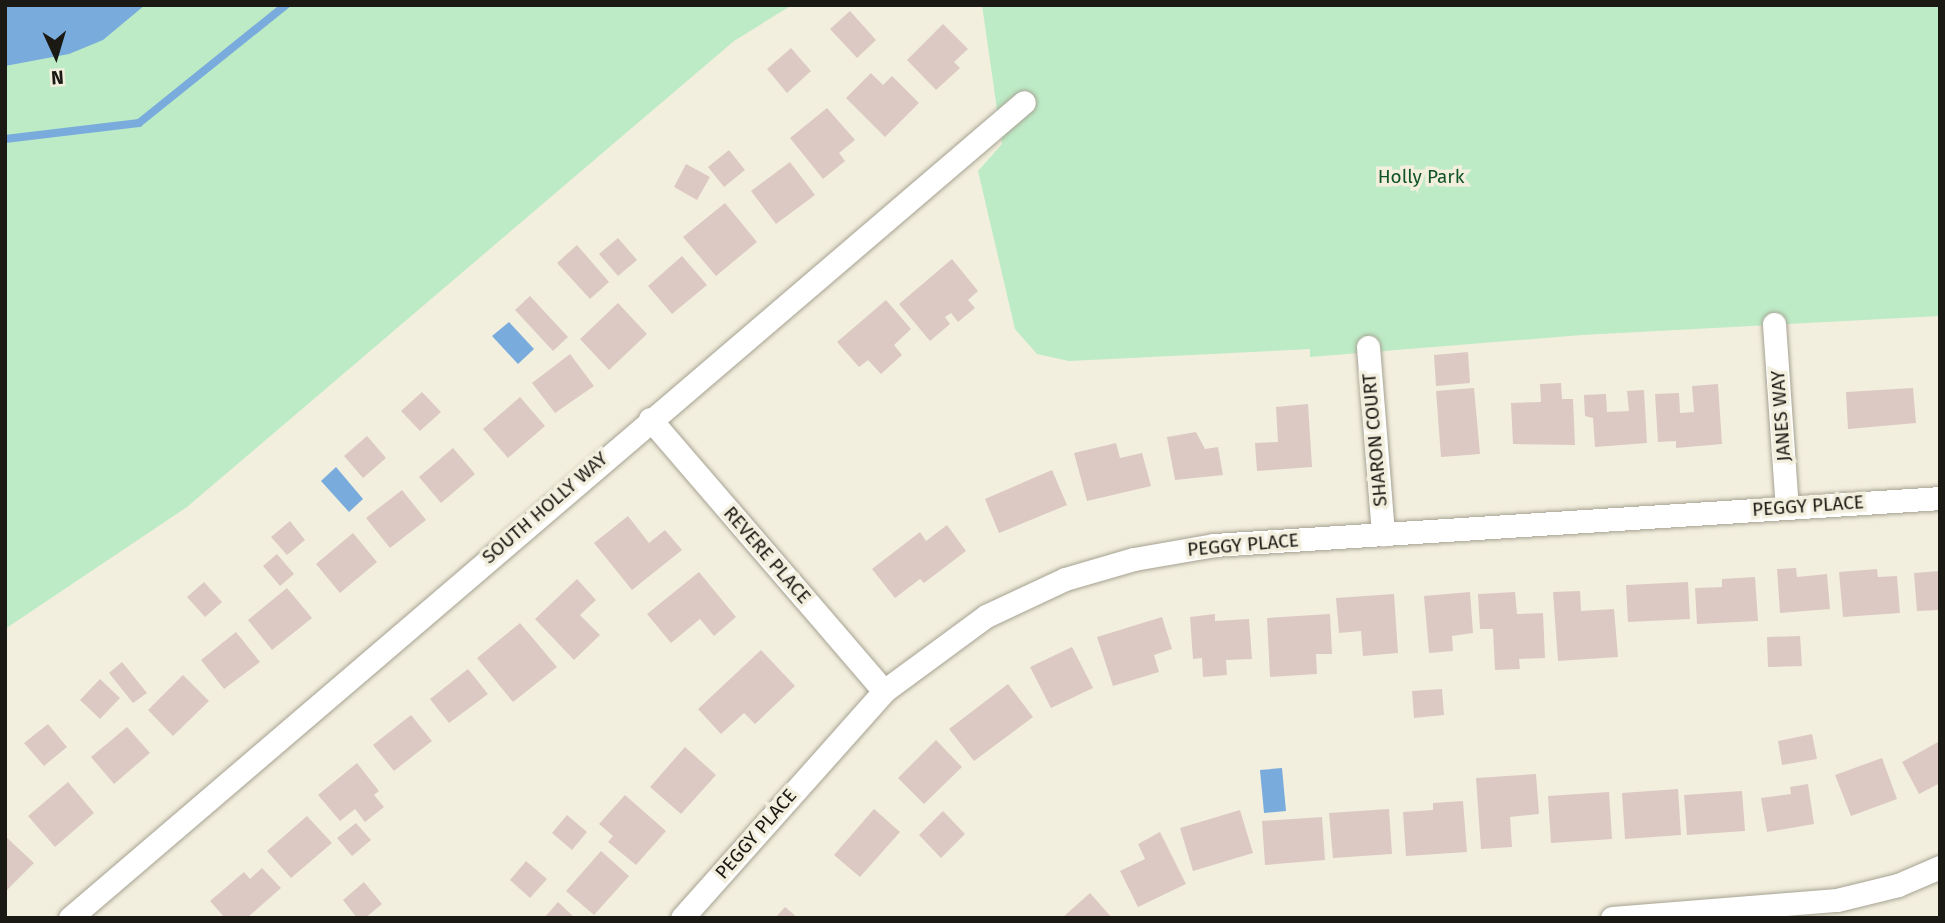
<!DOCTYPE html>
<html>
<head>
<meta charset="utf-8">
<style>
	body { margin:0 }
	#map { position:relative; width:1945px; height:923px; overflow:hidden; background:#f3efde; font-family:"Fira Sans",sans-serif }
	div>[style] { position:absolute }
	.green>* { inset:0; background:#bdebc6 }
	.water>* { inset:0; background:#79acdd }
	.stream>* { height:8px; margin:-4px; padding:0 4px; transform-origin:4px; border-radius:4px; background:#79acdd }
	.building>* { inset:0; background:#dcc9c3 }
	.roads { filter:drop-shadow(0 0 2px #a6a292) drop-shadow(0 0 2px #a6a292) }
	.minor>* { height:23px; margin:-11.5px; padding:0 11.5px; transform-origin:11.5px; border-radius:11.5px; background:#fff }
	span { translate:-50% -50%; white-space:nowrap; text-align:center; line-height:1.15; -webkit-text-stroke:7px #f3efde; paint-order:stroke }
	.park-label { font-size:19px; color:#105328 }
	.street-label { font-size:19px; color:#1a1913 }
	.frame { position:absolute; inset:0; border:7px solid #1a1913; pointer-events:none }
	.north { position:absolute; left:21px; top:21px; width:70px; height:70px; -webkit-text-stroke:5px #f3efde; paint-order:stroke; rotate:176deg; font-size:19px; font-weight:700; line-height:28px; text-align:center; color:#1a1913 }
	.north::after { content:''; display:block; margin:auto; width:24px; height:32px; background:#1a1913; clip-path:polygon(50% 0,100% 100%,50% 72%,0 100%) }
</style>
</head>
<body>
<div id="map">
	<div class="green">
		<div style="clip-path:polygon(5px 5px,792px 5px,734px 41px,187px 507px,5px 629px)"></div>
		<div style="clip-path:polygon(982px 5px,1940px 5px,1940px 316px,1582px 335px,1310px 357px,1310px 349px,1069px 361px,1037px 354px,1015px 329px,978px 171px,1002px 144px)"></div>
	</div>
	<div class="water">
		<div style="clip-path:polygon(5px 5px,145px 5px,103px 40px,69px 54px,5px 66px)"></div>
		<div style="clip-path:polygon(509px 322px,534px 349px,518px 364px,492px 336px)"></div>
		<div style="clip-path:polygon(336px 467px,363px 499px,349px 512px,321px 481px)"></div>
		<div style="clip-path:polygon(1282px 768px,1286px 811px,1264px 813px,1260px 770px)"></div>
	</div>
	<div class="stream">
		<div style="left:5px;top:139px;width:135px;rotate:-6.8deg"></div>
		<div style="left:139px;top:123px;width:189px;rotate:-38.8deg"></div>
	</div>
	<div class="building">
		<div style="clip-path:polygon(850px 11px,876px 40px,857px 58px,830px 29px)"></div>
		<div style="clip-path:polygon(943px 24px,968px 49px,954px 62px,960px 68px,936px 90px,907px 60px)"></div>
		<div style="clip-path:polygon(791px 48px,811px 71px,787px 93px,767px 69px)"></div>
		<div style="clip-path:polygon(871px 73px,883px 85px,892px 76px,919px 103px,885px 137px,846px 98px)"></div>
		<div style="clip-path:polygon(827px 108px,855px 140px,839px 153px,845px 161px,823px 179px,790px 138px)"></div>
		<div style="clip-path:polygon(729px 150px,745px 170px,724px 187px,708px 167px)"></div>
		<div style="clip-path:polygon(790px 162px,815px 195px,776px 224px,751px 191px)"></div>
		<div style="clip-path:polygon(686px 164px,710px 177px,697px 200px,674px 187px)"></div>
		<div style="clip-path:polygon(725px 203px,757px 242px,716px 276px,683px 237px)"></div>
		<div style="clip-path:polygon(618px 238px,637px 260px,618px 276px,599px 254px)"></div>
		<div style="clip-path:polygon(577px 245px,609px 282px,590px 299px,557px 263px)"></div>
		<div style="clip-path:polygon(682px 256px,707px 285px,672px 314px,648px 286px)"></div>
		<div style="clip-path:polygon(952px 259px,978px 291px,968px 300px,975px 308px,958px 322px,951px 313px,945px 317px,950px 324px,930px 341px,899px 304px)"></div>
		<div style="clip-path:polygon(530px 296px,568px 337px,553px 351px,515px 310px)"></div>
		<div style="clip-path:polygon(886px 300px,911px 329px,894px 345px,902px 355px,881px 374px,868px 360px,859px 367px,837px 342px)"></div>
		<div style="clip-path:polygon(618px 303px,647px 334px,609px 370px,580px 339px)"></div>
		<div style="clip-path:polygon(1468px 352px,1470px 383px,1436px 386px,1434px 355px)"></div>
		<div style="clip-path:polygon(570px 354px,594px 386px,555px 413px,532px 383px)"></div>
		<div style="clip-path:polygon(1561px 383px,1562px 399px,1573px 399px,1575px 445px,1513px 444px,1511px 403px,1541px 402px,1540px 384px)"></div>
		<div style="clip-path:polygon(1718px 384px,1722px 444px,1676px 448px,1676px 441px,1658px 442px,1655px 394px,1679px 393px,1680px 413px,1694px 412px,1692px 386px)"></div>
		<div style="clip-path:polygon(1474px 388px,1480px 454px,1441px 457px,1436px 391px)"></div>
		<div style="clip-path:polygon(1913px 388px,1916px 423px,1848px 429px,1846px 392px)"></div>
		<div style="clip-path:polygon(1644px 390px,1647px 443px,1595px 447px,1593px 418px,1585px 416px,1584px 395px,1606px 394px,1607px 412px,1629px 411px,1627px 391px)"></div>
		<div style="clip-path:polygon(422px 392px,441px 412px,420px 431px,401px 411px)"></div>
		<div style="clip-path:polygon(520px 397px,545px 426px,508px 458px,483px 429px)"></div>
		<div style="clip-path:polygon(1308px 404px,1312px 467px,1257px 471px,1255px 443px,1278px 442px,1276px 407px)"></div>
		<div style="clip-path:polygon(1196px 432px,1205px 449px,1218px 447px,1223px 475px,1175px 480px,1167px 437px)"></div>
		<div style="clip-path:polygon(367px 436px,386px 458px,363px 478px,344px 456px)"></div>
		<div style="clip-path:polygon(1116px 443px,1120px 458px,1142px 453px,1151px 486px,1087px 501px,1074px 453px)"></div>
		<div style="clip-path:polygon(453px 448px,475px 474px,441px 503px,419px 477px)"></div>
		<div style="clip-path:polygon(1052px 470px,1067px 505px,999px 533px,985px 499px)"></div>
		<div style="clip-path:polygon(402px 490px,426px 520px,390px 548px,366px 518px)"></div>
		<div style="clip-path:polygon(628px 516px,649px 543px,665px 530px,682px 550px,632px 590px,594px 543px)"></div>
		<div style="clip-path:polygon(290px 521px,305px 540px,287px 555px,271px 537px)"></div>
		<div style="clip-path:polygon(947px 525px,966px 551px,924px 583px,920px 579px,895px 598px,872px 569px,920px 532px,926px 541px)"></div>
		<div style="clip-path:polygon(353px 533px,377px 562px,340px 593px,316px 564px)"></div>
		<div style="clip-path:polygon(277px 554px,294px 574px,280px 586px,263px 566px)"></div>
		<div style="clip-path:polygon(1796px 568px,1797px 577px,1827px 574px,1830px 609px,1780px 613px,1777px 569px)"></div>
		<div style="clip-path:polygon(1877px 569px,1878px 577px,1897px 576px,1900px 613px,1843px 617px,1839px 572px)"></div>
		<div style="clip-path:polygon(1940px 571px,1940px 610px,1917px 611px,1914px 573px)"></div>
		<div style="clip-path:polygon(699px 572px,736px 617px,714px 636px,700px 619px,671px 643px,647px 614px)"></div>
		<div style="clip-path:polygon(1755px 577px,1758px 621px,1697px 624px,1695px 588px,1722px 587px,1722px 579px)"></div>
		<div style="clip-path:polygon(577px 579px,596px 600px,580px 615px,600px 635px,574px 660px,535px 619px)"></div>
		<div style="clip-path:polygon(204px 582px,222px 602px,205px 617px,187px 597px)"></div>
		<div style="clip-path:polygon(1688px 582px,1690px 619px,1628px 622px,1626px 585px)"></div>
		<div style="clip-path:polygon(287px 588px,312px 618px,272px 650px,248px 620px)"></div>
		<div style="clip-path:polygon(1580px 591px,1581px 611px,1614px 609px,1618px 657px,1558px 661px,1553px 592px)"></div>
		<div style="clip-path:polygon(1470px 592px,1473px 633px,1452px 636px,1453px 651px,1429px 653px,1424px 596px)"></div>
		<div style="clip-path:polygon(1515px 592px,1517px 614px,1543px 613px,1545px 658px,1519px 659px,1520px 669px,1495px 670px,1493px 629px,1480px 629px,1478px 594px)"></div>
		<div style="clip-path:polygon(1394px 594px,1398px 653px,1363px 656px,1361px 631px,1339px 633px,1336px 598px)"></div>
		<div style="clip-path:polygon(1215px 614px,1215px 621px,1249px 619px,1252px 659px,1226px 660px,1227px 675px,1203px 677px,1202px 658px,1193px 659px,1190px 617px)"></div>
		<div style="clip-path:polygon(1330px 614px,1332px 654px,1316px 654px,1317px 674px,1270px 677px,1267px 618px)"></div>
		<div style="clip-path:polygon(1162px 617px,1172px 649px,1154px 655px,1159px 672px,1113px 686px,1097px 637px)"></div>
		<div style="clip-path:polygon(520px 623px,557px 667px,513px 702px,477px 658px)"></div>
		<div style="clip-path:polygon(236px 632px,260px 662px,224px 689px,201px 660px)"></div>
		<div style="clip-path:polygon(1800px 636px,1802px 666px,1768px 667px,1767px 637px)"></div>
		<div style="clip-path:polygon(1072px 647px,1093px 688px,1051px 708px,1030px 667px)"></div>
		<div style="clip-path:polygon(761px 650px,795px 686px,755px 724px,744px 713px,721px 734px,698px 709px)"></div>
		<div style="clip-path:polygon(122px 662px,147px 693px,133px 703px,109px 673px)"></div>
		<div style="clip-path:polygon(468px 669px,488px 694px,449px 723px,430px 699px)"></div>
		<div style="clip-path:polygon(183px 675px,209px 701px,173px 736px,148px 710px)"></div>
		<div style="clip-path:polygon(100px 679px,120px 698px,100px 719px,80px 700px)"></div>
		<div style="clip-path:polygon(1008px 684px,1033px 717px,974px 761px,949px 729px)"></div>
		<div style="clip-path:polygon(1442px 689px,1444px 715px,1414px 718px,1412px 691px)"></div>
		<div style="clip-path:polygon(411px 715px,432px 741px,394px 771px,373px 745px)"></div>
		<div style="clip-path:polygon(48px 724px,67px 747px,44px 766px,24px 743px)"></div>
		<div style="clip-path:polygon(127px 727px,150px 753px,114px 784px,91px 757px)"></div>
		<div style="clip-path:polygon(1812px 734px,1817px 759px,1782px 765px,1778px 741px)"></div>
		<div style="clip-path:polygon(936px 740px,962px 767px,924px 804px,898px 778px)"></div>
		<div style="clip-path:polygon(1940px 741px,1940px 783px,1919px 794px,1902px 762px)"></div>
		<div style="clip-path:polygon(685px 747px,716px 775px,681px 814px,650px 787px)"></div>
		<div style="clip-path:polygon(1882px 758px,1897px 799px,1851px 816px,1835px 775px)"></div>
		<div style="clip-path:polygon(357px 763px,379px 791px,374px 795px,384px 807px,365px 822px,355px 809px,340px 821px,318px 795px)"></div>
		<div style="clip-path:polygon(1536px 774px,1539px 814px,1510px 817px,1512px 847px,1481px 849px,1476px 778px)"></div>
		<div style="clip-path:polygon(68px 782px,94px 813px,55px 847px,28px 816px)"></div>
		<div style="clip-path:polygon(1808px 784px,1814px 824px,1767px 832px,1761px 798px,1791px 794px,1790px 787px)"></div>
		<div style="clip-path:polygon(1678px 789px,1681px 835px,1625px 839px,1622px 793px)"></div>
		<div style="clip-path:polygon(1742px 791px,1745px 831px,1687px 835px,1684px 795px)"></div>
		<div style="clip-path:polygon(1609px 792px,1612px 839px,1551px 843px,1548px 796px)"></div>
		<div style="clip-path:polygon(625px 795px,666px 831px,636px 865px,608px 842px,613px 836px,599px 824px)"></div>
		<div style="clip-path:polygon(1463px 801px,1467px 852px,1406px 856px,1403px 812px,1433px 810px,1433px 803px)"></div>
		<div style="clip-path:polygon(874px 809px,900px 832px,860px 877px,834px 855px)"></div>
		<div style="clip-path:polygon(1389px 809px,1392px 854px,1333px 858px,1329px 813px)"></div>
		<div style="clip-path:polygon(1240px 810px,1253px 853px,1193px 871px,1180px 828px)"></div>
		<div style="clip-path:polygon(943px 811px,965px 834px,941px 858px,919px 835px)"></div>
		<div style="clip-path:polygon(567px 815px,587px 832px,572px 850px,552px 833px)"></div>
		<div style="clip-path:polygon(307px 816px,332px 843px,291px 878px,267px 851px)"></div>
		<div style="clip-path:polygon(1322px 817px,1325px 860px,1265px 865px,1262px 821px)"></div>
		<div style="clip-path:polygon(356px 823px,371px 840px,352px 856px,337px 838px)"></div>
		<div style="clip-path:polygon(1160px 832px,1186px 884px,1138px 907px,1120px 871px,1145px 859px,1138px 844px)"></div>
		<div style="clip-path:polygon(5px 836px,34px 863px,5px 892px)"></div>
		<div style="clip-path:polygon(601px 851px,629px 876px,594px 915px,566px 891px)"></div>
		<div style="clip-path:polygon(526px 861px,547px 879px,530px 898px,510px 880px)"></div>
		<div style="clip-path:polygon(262px 868px,281px 888px,247px 918px,225px 918px,210px 901px,244px 872px,250px 879px)"></div>
		<div style="clip-path:polygon(364px 882px,382px 904px,365px 918px,357px 918px,343px 900px)"></div>
		<div style="clip-path:polygon(1090px 893px,1112px 918px,1062px 918px)"></div>
		<div style="clip-path:polygon(558px 902px,575px 918px,544px 918px)"></div>
		<div style="clip-path:polygon(785px 907px,798px 918px,775px 918px)"></div>
	</div>
	<div class="roads">
		<div class="minor">
			<div style="left:1774px;top:324px;width:184px;rotate:86deg"></div>
			<div style="left:1368px;top:347px;width:188px;rotate:85.4deg"></div>
			<div style="left:650px;top:419px;width:359px;rotate:49.3deg"></div>
			<div style="left:70px;top:918px;width:1255px;rotate:-40.54deg"></div>
			<div style="left:682px;top:918px;width:304px;rotate:-48.3deg"></div>
			<div style="left:884px;top:691px;width:127px;rotate:-36.3deg"></div>
			<div style="left:986px;top:616px;width:87px;rotate:-25.1deg"></div>
			<div style="left:1065px;top:579px;width:72px;rotate:-16.2deg"></div>
			<div style="left:1134px;top:559px;width:81px;rotate:-9.9deg"></div>
			<div style="left:1214px;top:545px;width:728px;rotate:-3.7deg"></div>
			<div style="left:1612px;top:918px;width:226px;rotate:-4.6deg"></div>
			<div style="left:1837px;top:900px;width:63px;rotate:-13.8deg"></div>
			<div style="left:1898px;top:885px;width:46px;rotate:-23.2deg"></div>
		</div>
	</div>
	<div class="park-label">
		<span style="left:1421px;top:177px">Holly Park</span>
	</div>
	<div class="street-label">
		<span style="left:1781px;top:416px;rotate:-94deg">JANES WAY</span>
		<span style="left:1375px;top:440px;rotate:-95deg">SHARON COURT</span>
		<span style="left:1808px;top:506px;rotate:-4deg">PEGGY PLACE</span>
		<span style="left:545px;top:508px;rotate:-41deg">SOUTH HOLLY WAY</span>
		<span style="left:1243px;top:545px;rotate:-5deg">PEGGY PLACE</span>
		<span style="left:767px;top:555px;rotate:49deg">REVERE PLACE</span>
		<span style="left:756px;top:834px;rotate:-49deg">PEGGY PLACE</span>
	</div>
	<div class="frame"></div>
	<div class="north">N</div>
</div>
</body>
</html>
